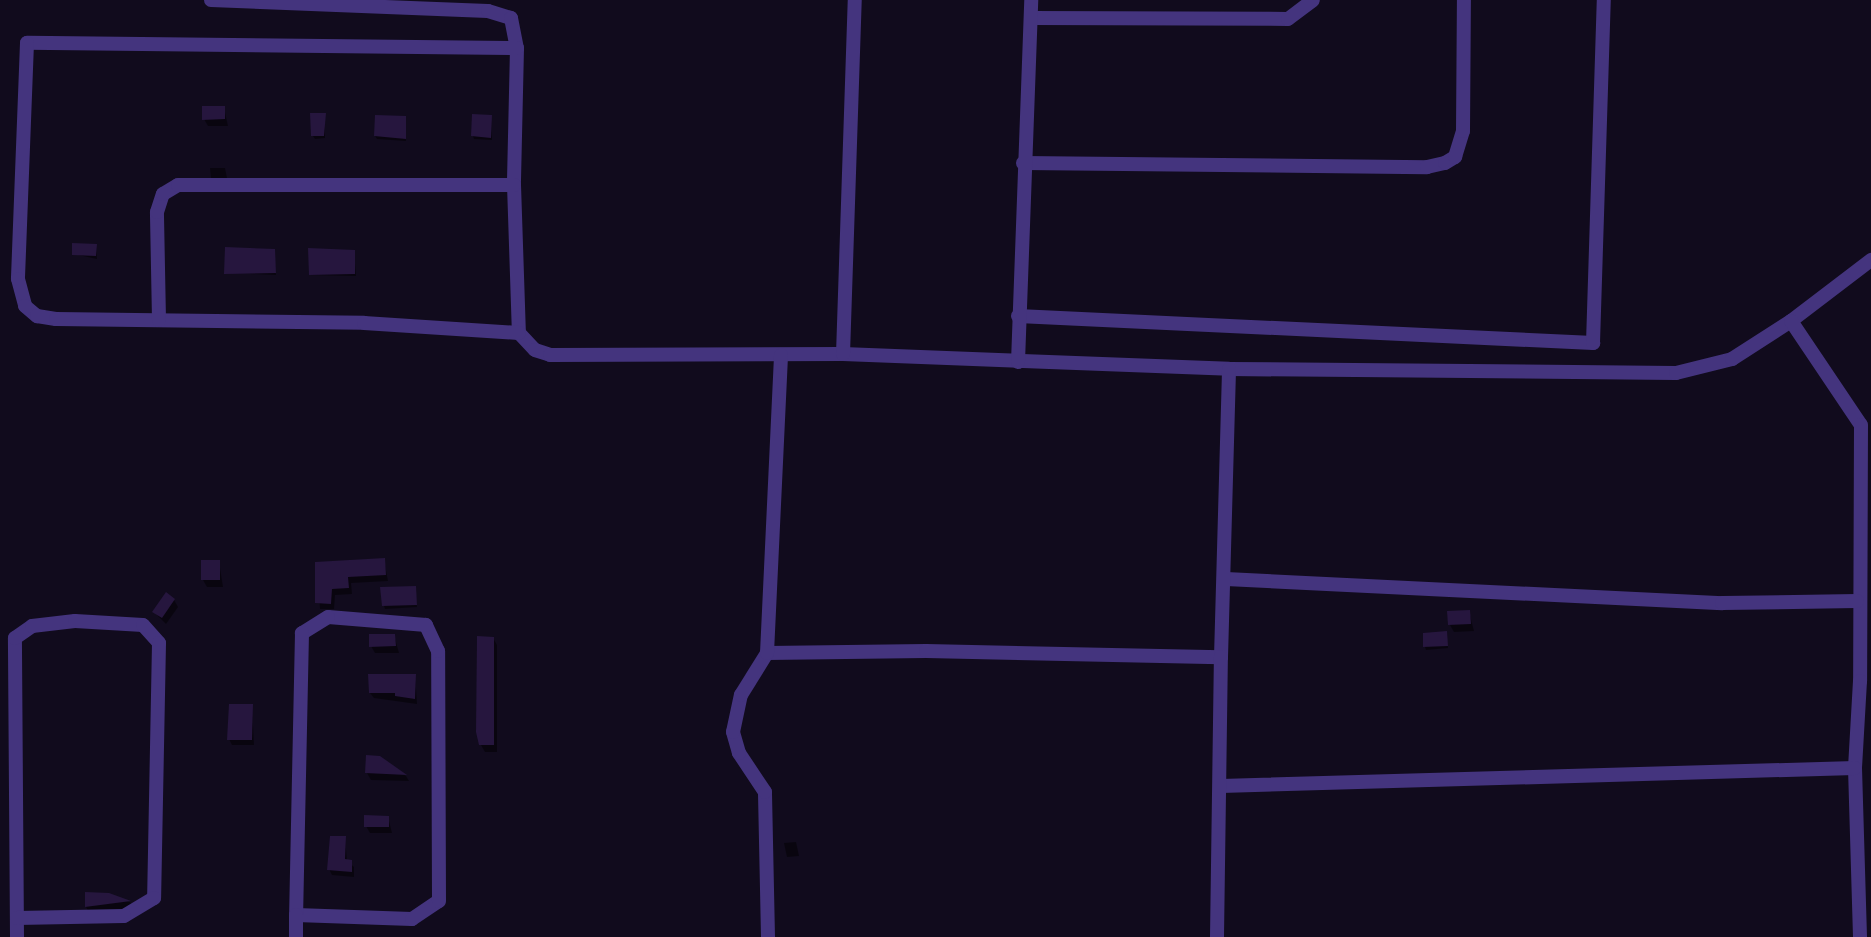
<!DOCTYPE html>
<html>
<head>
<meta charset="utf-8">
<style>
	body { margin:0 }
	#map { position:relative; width:1871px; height:937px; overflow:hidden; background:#110b1d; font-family:"Noto Sans",sans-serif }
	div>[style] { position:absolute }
	.shadow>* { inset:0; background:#0007 }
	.building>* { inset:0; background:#26163e }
	.street>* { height:14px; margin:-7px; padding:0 7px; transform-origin:7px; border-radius:7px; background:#44347e }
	span { translate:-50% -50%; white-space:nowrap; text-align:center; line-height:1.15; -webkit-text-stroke:7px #110b1d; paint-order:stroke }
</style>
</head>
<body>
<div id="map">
	<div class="shadow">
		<div style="clip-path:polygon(224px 108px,228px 126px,208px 126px,204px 119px)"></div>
		<div style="clip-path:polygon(325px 114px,325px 138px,315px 139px,313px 136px)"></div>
		<div style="clip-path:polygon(405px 117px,406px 141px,377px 139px,375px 136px)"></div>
		<div style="clip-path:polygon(491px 117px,492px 140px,474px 139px,473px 136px)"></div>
		<div style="clip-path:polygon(210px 168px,225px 168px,227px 178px,211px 178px)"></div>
		<div style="clip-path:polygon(96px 246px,97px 259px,74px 254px)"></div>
		<div style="clip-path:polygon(274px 251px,276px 275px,226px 273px)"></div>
		<div style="clip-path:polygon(354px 252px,356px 276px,310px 275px)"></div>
		<div style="clip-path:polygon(384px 560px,388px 581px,351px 583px,352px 594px,335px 595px,334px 609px,320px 609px,317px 564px)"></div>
		<div style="clip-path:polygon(219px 562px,223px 587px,207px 587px,203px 580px)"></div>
		<div style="clip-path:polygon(415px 588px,417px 607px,385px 609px,384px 606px)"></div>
		<div style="clip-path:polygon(174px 600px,178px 607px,166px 624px,154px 612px)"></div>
		<div style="clip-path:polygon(1469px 612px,1474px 631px,1454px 632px,1450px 625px)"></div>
		<div style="clip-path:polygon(1446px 633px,1448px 648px,1426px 650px,1425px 647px)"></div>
		<div style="clip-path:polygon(394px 635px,399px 653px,375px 653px,371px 646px)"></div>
		<div style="clip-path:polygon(493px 638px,497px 645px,497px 752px,485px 752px,481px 745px)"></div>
		<div style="clip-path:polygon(415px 675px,417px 704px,374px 698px,370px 693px)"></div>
		<div style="clip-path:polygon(252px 706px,254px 745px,232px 745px,229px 739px)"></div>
		<div style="clip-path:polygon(379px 757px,406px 776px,409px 781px,371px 780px,367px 773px)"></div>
		<div style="clip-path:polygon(388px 817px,392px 833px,370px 833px,366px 826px)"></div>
		<div style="clip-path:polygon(345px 838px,347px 861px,354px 867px,354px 877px,332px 875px,329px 869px)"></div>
		<div style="clip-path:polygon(796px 842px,799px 856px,787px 857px,784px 843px)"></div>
		<div style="clip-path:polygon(109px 894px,130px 902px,133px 908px,90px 914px,86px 907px)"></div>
	</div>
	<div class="building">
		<div style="clip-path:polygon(202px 106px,225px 106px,225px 119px,202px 120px)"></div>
		<div style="clip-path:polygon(310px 113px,326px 113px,324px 136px,311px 136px)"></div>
		<div style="clip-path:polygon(472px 114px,492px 115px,491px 138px,471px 136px)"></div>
		<div style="clip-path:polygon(375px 115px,406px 116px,406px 139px,374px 136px)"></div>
		<div style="clip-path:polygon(72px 243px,97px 244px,96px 256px,72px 255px)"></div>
		<div style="clip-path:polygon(225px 247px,275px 249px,276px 273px,224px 274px)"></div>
		<div style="clip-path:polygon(308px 248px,355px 250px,355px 274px,309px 275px)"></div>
		<div style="clip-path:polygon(385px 558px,386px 575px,348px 577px,349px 588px,332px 589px,331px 604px,315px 603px,315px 562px)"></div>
		<div style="clip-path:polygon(201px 560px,220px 560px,220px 580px,201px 580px)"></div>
		<div style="clip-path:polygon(416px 586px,417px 605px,382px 606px,380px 587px)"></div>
		<div style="clip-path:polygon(166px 592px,175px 599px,162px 618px,152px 612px)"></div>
		<div style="clip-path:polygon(1470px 610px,1471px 624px,1448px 625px,1447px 611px)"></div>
		<div style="clip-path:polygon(1447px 631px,1448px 646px,1423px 647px,1423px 633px)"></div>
		<div style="clip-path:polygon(369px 634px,395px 634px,396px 646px,369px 647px)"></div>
		<div style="clip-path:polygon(477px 636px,494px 637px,494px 745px,479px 745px,476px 732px)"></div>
		<div style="clip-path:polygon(368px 674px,416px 674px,415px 699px,395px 696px,395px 693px,369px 693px)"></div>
		<div style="clip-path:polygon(229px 704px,253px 704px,252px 740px,227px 740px)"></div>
		<div style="clip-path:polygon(366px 755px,380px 756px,407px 775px,365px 773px)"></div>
		<div style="clip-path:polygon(364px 815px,389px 816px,389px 827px,364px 827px)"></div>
		<div style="clip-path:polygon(330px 836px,346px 836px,345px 859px,352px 860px,352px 872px,327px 870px)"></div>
		<div style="clip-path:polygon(85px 892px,109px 893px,131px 901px,85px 907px)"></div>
	</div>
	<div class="street">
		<div style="left:211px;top:0;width:277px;rotate:2.3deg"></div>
		<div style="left:488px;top:11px;width:24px;rotate:17deg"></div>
		<div style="left:511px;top:18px;width:31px;rotate:79deg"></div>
		<div style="left:517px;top:48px;width:137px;rotate:91.3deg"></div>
		<div style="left:514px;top:185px;width:148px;rotate:88.1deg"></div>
		<div style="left:519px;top:333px;width:23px;rotate:47deg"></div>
		<div style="left:535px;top:350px;width:16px;rotate:18deg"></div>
		<div style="left:550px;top:355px;width:293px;rotate:-0.2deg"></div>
		<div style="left:843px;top:354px;width:386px;rotate:2.2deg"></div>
		<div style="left:1229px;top:369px;width:447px;rotate:0.5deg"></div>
		<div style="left:1676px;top:373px;width:58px;rotate:-14deg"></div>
		<div style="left:1732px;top:359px;width:70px;rotate:-32.8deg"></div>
		<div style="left:1791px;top:321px;width:101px;rotate:-37.3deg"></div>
		<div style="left:1031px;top:18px;width:257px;rotate:0.2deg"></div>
		<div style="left:1288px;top:19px;width:31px;rotate:-37deg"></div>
		<div style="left:517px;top:48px;width:490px;rotate:-179.4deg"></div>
		<div style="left:27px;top:43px;width:236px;rotate:92.2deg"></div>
		<div style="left:18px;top:279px;width:28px;rotate:75deg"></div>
		<div style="left:25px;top:306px;width:16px;rotate:40deg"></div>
		<div style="left:37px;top:316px;width:19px;rotate:9deg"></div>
		<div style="left:56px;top:319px;width:308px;rotate:0.7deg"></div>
		<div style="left:364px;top:323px;width:155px;rotate:3.7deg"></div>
		<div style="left:1023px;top:163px;width:404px;rotate:0.6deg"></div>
		<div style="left:1427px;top:167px;width:18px;rotate:-13deg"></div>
		<div style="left:1445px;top:163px;width:12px;rotate:-31deg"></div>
		<div style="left:1455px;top:157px;width:27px;rotate:-73deg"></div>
		<div style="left:1463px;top:131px;width:131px;rotate:-89.6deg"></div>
		<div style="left:1018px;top:316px;width:576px;rotate:2.69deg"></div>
		<div style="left:1593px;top:343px;width:343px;rotate:-88.2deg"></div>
		<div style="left:159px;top:320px;width:108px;rotate:-91.1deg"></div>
		<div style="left:157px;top:212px;width:19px;rotate:-72deg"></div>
		<div style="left:163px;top:194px;width:17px;rotate:-31deg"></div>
		<div style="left:178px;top:185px;width:336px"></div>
		<div style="left:1791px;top:321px;width:125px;rotate:56.1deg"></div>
		<div style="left:1861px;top:425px;width:256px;rotate:90.2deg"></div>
		<div style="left:1860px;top:681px;width:87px;rotate:93.3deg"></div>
		<div style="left:1855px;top:768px;width:169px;rotate:88.3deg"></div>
		<div style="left:843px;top:354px;width:354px;rotate:-88.1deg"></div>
		<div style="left:1018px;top:362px;width:362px;rotate:-87.9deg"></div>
		<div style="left:1226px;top:579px;width:497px;rotate:2.8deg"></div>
		<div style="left:1722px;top:603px;width:135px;rotate:-0.8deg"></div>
		<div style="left:767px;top:653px;width:159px;rotate:-0.7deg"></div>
		<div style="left:926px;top:651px;width:295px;rotate:1.2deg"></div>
		<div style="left:1221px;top:657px;width:288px;rotate:-88.4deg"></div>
		<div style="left:1221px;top:786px;width:634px;rotate:-1.63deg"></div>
		<div style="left:296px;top:915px;width:116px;rotate:2deg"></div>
		<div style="left:412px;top:919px;width:32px;rotate:-34deg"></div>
		<div style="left:439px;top:901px;width:250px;rotate:-90.2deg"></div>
		<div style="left:438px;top:651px;width:29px;rotate:-115deg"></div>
		<div style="left:426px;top:625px;width:98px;rotate:-175.3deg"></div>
		<div style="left:328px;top:617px;width:31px;rotate:148deg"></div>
		<div style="left:302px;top:633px;width:282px;rotate:91.2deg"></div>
		<div style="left:296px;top:915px;width:22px;rotate:90deg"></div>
		<div style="left:17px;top:937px;width:299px;rotate:-90.4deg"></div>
		<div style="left:15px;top:638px;width:21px;rotate:-35deg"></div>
		<div style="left:32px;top:626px;width:43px;rotate:-6.6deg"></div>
		<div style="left:75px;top:621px;width:68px;rotate:3.4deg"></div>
		<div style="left:143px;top:625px;width:24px;rotate:48deg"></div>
		<div style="left:159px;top:643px;width:255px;rotate:91.1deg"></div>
		<div style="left:154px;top:898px;width:35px;rotate:149deg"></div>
		<div style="left:124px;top:916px;width:107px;rotate:178.9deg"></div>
		<div style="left:768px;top:937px;width:145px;rotate:-91.2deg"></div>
		<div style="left:765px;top:792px;width:47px;rotate:-123.7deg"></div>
		<div style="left:739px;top:753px;width:22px;rotate:-106deg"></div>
		<div style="left:733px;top:732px;width:38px;rotate:-78deg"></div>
		<div style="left:741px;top:695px;width:49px;rotate:-58.2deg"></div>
		<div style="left:767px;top:653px;width:298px;rotate:-87.3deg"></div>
		<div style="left:1217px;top:937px;width:280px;rotate:-89.2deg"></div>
	</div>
</div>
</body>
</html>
